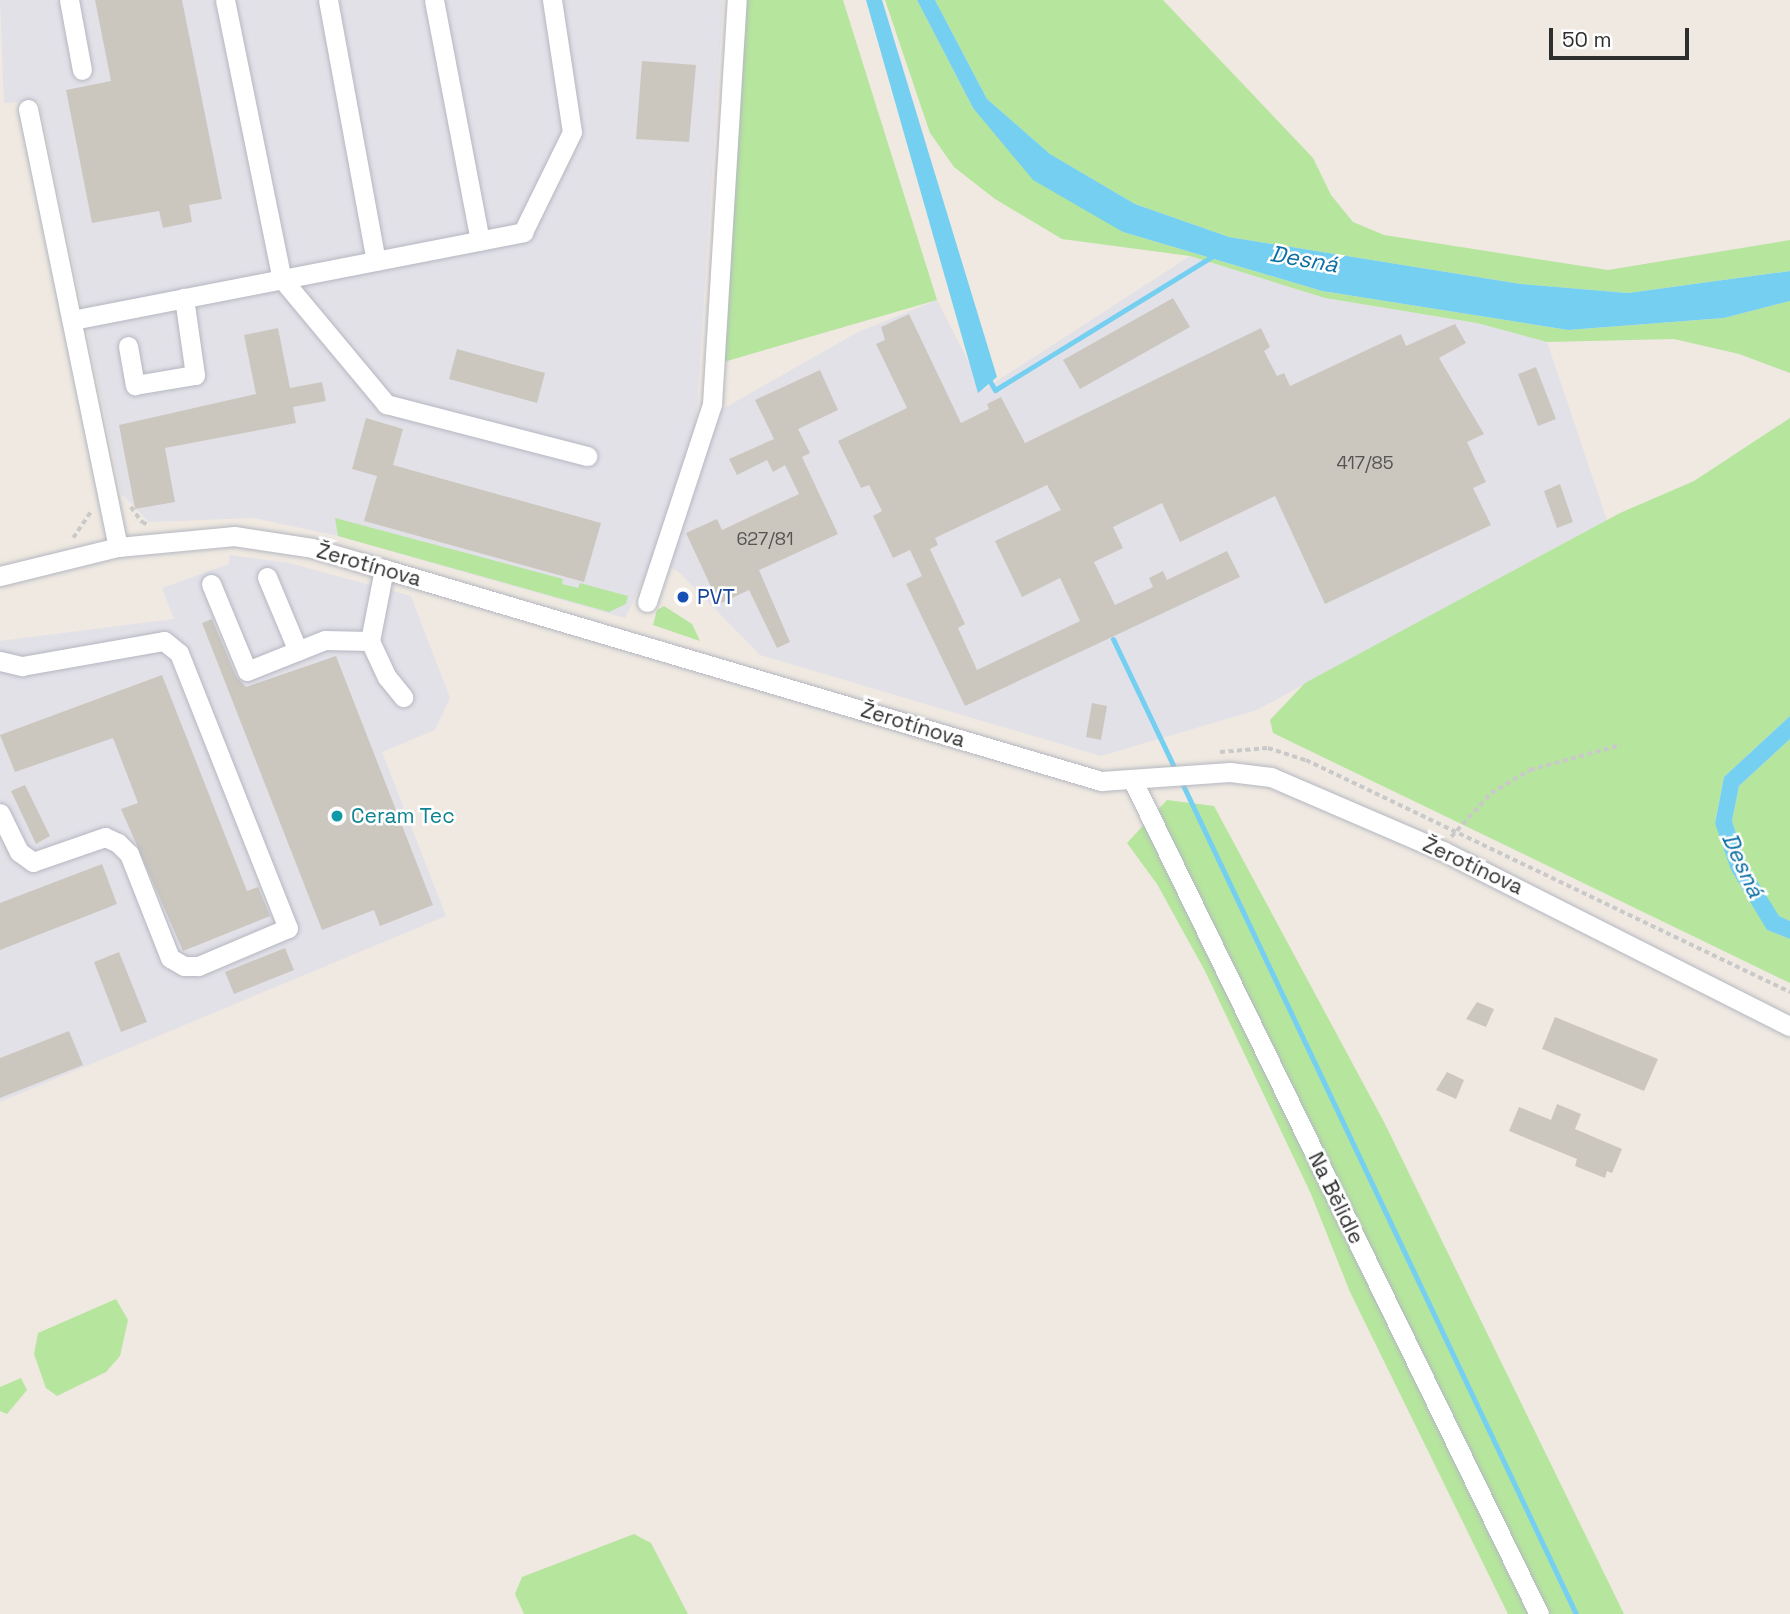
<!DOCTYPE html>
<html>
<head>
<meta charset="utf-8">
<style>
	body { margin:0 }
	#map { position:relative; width:1790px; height:1614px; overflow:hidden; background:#efe9e1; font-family:"Space Grotesk",sans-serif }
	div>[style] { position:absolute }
	.industrial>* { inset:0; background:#e3e1e8 }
	.green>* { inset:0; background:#b6e59e }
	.water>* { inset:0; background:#75cff0 }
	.stream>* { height:5px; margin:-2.5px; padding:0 2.5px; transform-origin:2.5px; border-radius:2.5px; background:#75cff0 }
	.building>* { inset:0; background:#cbc7bf }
	.path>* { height:3.5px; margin-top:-1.75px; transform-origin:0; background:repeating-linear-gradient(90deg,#c9c9c9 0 5px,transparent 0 8.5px) }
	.roads { filter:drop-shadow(0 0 2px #b4b7c1) drop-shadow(0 0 2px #b4b7c1) }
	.minor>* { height:19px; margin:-9.5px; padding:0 9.5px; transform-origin:9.5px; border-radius:9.5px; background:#fff }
	.dots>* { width:19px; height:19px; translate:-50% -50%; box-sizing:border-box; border:4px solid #fff; border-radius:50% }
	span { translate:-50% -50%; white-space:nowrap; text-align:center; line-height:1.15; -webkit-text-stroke:5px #fff; paint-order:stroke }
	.number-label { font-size:18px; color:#555452 }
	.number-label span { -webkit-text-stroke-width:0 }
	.street-label { font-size:21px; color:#2e2e2e }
	.transit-label { font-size:21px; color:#164399 }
	.left { translate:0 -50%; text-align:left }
	.culture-label { font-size:21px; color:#0d838f }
	.water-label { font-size:23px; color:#0d6fa3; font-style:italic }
	.scale { position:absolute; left:1549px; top:28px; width:140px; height:32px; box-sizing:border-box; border:4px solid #2e2e2e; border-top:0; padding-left:9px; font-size:21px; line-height:24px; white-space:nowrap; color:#2e2e2e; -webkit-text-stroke:5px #fff; paint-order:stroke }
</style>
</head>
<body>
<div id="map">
	<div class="industrial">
		<div style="clip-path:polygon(0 0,723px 0,696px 424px,858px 332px,937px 300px,983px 390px,1190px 256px,1325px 298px,1477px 323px,1547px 342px,1607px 520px,1257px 710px,1101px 756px,760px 655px,678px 571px,653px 560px,625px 618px,338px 536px,254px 518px,149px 522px,121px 493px,39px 101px,4px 103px)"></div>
		<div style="clip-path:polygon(229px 555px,289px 563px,411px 596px,450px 698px,435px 730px,382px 752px,446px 916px,0 1102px,0 641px,174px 619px,162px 588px,229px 564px)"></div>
	</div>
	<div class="green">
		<div style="clip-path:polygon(743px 0,843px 0,937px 300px,720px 363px)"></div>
		<div style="clip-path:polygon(885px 0,917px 0,973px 108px,1123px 232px,1322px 291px,1568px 330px,1724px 318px,1790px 301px,1790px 373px,1739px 354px,1674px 339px,1547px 342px,1477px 323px,1325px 298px,1190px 256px,1062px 239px,995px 199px,954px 167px,930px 133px)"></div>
		<div style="clip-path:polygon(935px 0,1163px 0,1313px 158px,1331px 195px,1353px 222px,1384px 235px,1608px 270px,1790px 240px,1790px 271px,1628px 293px,1521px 284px,1229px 237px,1135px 204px,1050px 154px,987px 99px)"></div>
		<div style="clip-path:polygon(1790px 418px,1790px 716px,1724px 777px,1715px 822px,1767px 930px,1790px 939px,1790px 983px,1273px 733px,1270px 720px,1305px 683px,1620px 513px,1694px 481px)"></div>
		<div style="clip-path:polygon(335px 518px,563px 579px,562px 584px,578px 588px,580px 583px,628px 596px,626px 604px,609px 612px,338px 536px)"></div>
		<div style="clip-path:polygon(664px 606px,692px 624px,700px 641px,653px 625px,657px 610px)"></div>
		<div style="clip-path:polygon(1790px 739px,1790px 921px,1779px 917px,1746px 863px,1732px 821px,1739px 786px)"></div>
		<div style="clip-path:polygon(1167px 800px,1214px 806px,1384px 1122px,1624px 1614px,1508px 1614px,1350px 1292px,1311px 1194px,1205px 971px,1157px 884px,1127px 843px)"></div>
		<div style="clip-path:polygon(116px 1299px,128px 1320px,120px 1356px,106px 1372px,57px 1396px,46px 1388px,34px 1354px,38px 1333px)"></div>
		<div style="clip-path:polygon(21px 1378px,27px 1390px,7px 1414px,0 1411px,0 1387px)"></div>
		<div style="clip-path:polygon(634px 1534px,651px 1543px,688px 1614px,524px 1614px,515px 1594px,522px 1577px)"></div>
	</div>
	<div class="water">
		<div style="clip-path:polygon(866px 0,882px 0,997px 377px,978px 393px)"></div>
		<div style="clip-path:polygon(917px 0,935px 0,987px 99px,1050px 154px,1135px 204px,1229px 237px,1521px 284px,1628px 293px,1790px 271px,1790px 301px,1724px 318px,1568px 330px,1322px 291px,1123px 232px,1033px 180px,973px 108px)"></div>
		<div style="clip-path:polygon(1790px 716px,1790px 739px,1739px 786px,1732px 821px,1746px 863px,1779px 916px,1790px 921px,1790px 939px,1767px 930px,1731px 870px,1715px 823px,1724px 777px)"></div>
	</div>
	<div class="stream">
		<div style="left:988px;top:378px;width:14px;rotate:60deg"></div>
		<div style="left:995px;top:390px;width:256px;rotate:-31.6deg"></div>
		<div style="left:1113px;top:639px;width:148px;rotate:64.5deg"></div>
		<div style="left:1181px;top:781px;width:922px;rotate:64.63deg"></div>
	</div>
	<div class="building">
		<div style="clip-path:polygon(95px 0,182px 0,222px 199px,189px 205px,192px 222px,163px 228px,159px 211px,92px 223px,66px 90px,111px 81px)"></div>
		<div style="clip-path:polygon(642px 61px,696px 65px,689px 142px,636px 139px)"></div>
		<div style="clip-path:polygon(1173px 298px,1190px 327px,1080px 389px,1063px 360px)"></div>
		<div style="clip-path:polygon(evenodd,909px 314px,961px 423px,989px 409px,987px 404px,1001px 397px,1025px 443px,1261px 328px,1270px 347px,1264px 351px,1277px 376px,1284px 373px,1290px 386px,1401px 334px,1406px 346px,1455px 324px,1466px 343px,1439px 358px,1484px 434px,1467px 442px,1486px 482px,1473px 488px,1491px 525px,1325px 604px,1275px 496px,1180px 542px,1162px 503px,1113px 527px,1123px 548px,1094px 562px,1115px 605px,1153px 587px,1149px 578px,1163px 571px,1167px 580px,1227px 551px,1240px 577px,965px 706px,906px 584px,922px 576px,910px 550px,893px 558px,873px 516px,882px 511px,869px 485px,861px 488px,838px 441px,907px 408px,876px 344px,885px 340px,881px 327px,909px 314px,1047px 485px,1061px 510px,995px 541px,1022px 597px,1060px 578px,1080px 621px,977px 670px,958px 628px,965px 624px,930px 549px,938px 545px,935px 538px,1047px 485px)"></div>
		<div style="clip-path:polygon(278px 328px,290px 388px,322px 382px,326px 401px,293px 407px,296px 423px,165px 448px,175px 502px,135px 509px,119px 425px,256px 394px,244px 335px)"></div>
		<div style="clip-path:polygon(457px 349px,545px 373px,537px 403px,449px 379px)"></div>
		<div style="clip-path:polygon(1536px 367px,1556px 419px,1538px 426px,1518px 374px)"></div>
		<div style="clip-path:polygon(820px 370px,838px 410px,798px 429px,810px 453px,802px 457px,838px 534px,759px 570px,790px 642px,777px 648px,749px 590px,719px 604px,686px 533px,717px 519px,722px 530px,799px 494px,785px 465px,773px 472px,767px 460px,737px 475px,729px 459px,774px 439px,755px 400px)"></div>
		<div style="clip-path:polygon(366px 418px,403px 429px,393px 465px,601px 523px,584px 582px,364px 521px,377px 476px,352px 469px)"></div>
		<div style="clip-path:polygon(1560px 484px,1573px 522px,1557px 528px,1544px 491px)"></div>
		<div style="clip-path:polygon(212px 619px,236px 676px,246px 687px,336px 656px,433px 905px,380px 926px,374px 910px,322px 930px,202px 623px)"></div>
		<div style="clip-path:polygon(162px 675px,247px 891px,258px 887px,270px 916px,183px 951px,121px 809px,138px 803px,113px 738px,15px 772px,0 735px)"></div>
		<div style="clip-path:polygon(1092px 703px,1107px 706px,1101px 740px,1086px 737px)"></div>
		<div style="clip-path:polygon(25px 785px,50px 836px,36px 844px,11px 791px)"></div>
		<div style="clip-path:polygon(102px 864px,117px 904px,0 950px,0 903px)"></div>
		<div style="clip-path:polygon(285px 948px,294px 970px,234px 994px,225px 972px)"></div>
		<div style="clip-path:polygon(119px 952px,147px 1022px,121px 1032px,94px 962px)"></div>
		<div style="clip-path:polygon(1477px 1002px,1494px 1009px,1486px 1027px,1466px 1019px)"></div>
		<div style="clip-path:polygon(1555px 1017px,1658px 1059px,1644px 1091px,1542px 1049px)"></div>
		<div style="clip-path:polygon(69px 1031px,83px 1065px,0 1098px,0 1058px)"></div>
		<div style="clip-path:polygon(1447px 1072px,1464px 1080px,1456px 1099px,1436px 1090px)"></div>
		<div style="clip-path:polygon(1557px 1104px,1581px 1114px,1575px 1129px,1622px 1149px,1612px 1173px,1607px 1171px,1605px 1178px,1575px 1166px,1577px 1159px,1509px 1131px,1519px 1107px,1551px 1120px)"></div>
	</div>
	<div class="path">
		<div style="left:131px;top:507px;width:19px;rotate:54deg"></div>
		<div style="left:142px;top:522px;width:8px;rotate:23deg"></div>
		<div style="left:73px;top:538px;width:32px;rotate:-56deg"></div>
		<div style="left:1220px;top:752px;width:48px;rotate:-4.8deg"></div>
		<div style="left:1268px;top:748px;width:40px;rotate:18deg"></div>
		<div style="left:1306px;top:760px;width:537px;rotate:25.61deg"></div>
		<div style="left:1451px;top:837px;width:59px;rotate:-47.7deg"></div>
		<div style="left:1491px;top:793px;width:45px;rotate:-30.5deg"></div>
		<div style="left:1530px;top:770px;width:94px;rotate:-15.4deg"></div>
	</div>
	<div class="roads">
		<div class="minor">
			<div style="left:69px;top:0;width:71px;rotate:79.5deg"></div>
			<div style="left:225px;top:0;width:285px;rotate:78.5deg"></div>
			<div style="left:282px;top:279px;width:163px;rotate:50.2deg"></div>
			<div style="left:386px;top:404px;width:208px;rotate:14.5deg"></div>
			<div style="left:328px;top:0;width:265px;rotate:79.6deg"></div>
			<div style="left:434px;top:0;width:245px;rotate:79.2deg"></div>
			<div style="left:28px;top:109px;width:447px;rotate:78.4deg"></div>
			<div style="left:72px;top:320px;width:460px;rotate:-11deg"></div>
			<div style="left:523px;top:232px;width:111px;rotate:-63.9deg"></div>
			<div style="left:572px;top:132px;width:134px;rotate:-98.6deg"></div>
			<div style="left:128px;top:346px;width:40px;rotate:80deg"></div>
			<div style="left:135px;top:385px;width:61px;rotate:-9.5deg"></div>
			<div style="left:195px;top:375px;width:78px;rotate:-98.1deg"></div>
			<div style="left:384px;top:569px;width:73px;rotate:101deg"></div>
			<div style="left:370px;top:641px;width:40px;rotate:65deg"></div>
			<div style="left:387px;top:677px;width:26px;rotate:51deg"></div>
			<div style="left:0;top:576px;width:122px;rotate:-13.8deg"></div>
			<div style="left:118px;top:547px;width:117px;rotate:-5.4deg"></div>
			<div style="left:234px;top:536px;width:79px;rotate:8.7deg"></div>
			<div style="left:312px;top:548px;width:75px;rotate:16.3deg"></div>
			<div style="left:384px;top:569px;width:748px;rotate:16.47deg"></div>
			<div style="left:1101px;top:781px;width:129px;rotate:-4deg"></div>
			<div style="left:1230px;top:772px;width:41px;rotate:7deg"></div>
			<div style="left:1271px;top:777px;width:187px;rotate:23.3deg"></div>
			<div style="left:1443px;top:851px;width:389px;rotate:26.8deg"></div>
			<div style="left:267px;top:577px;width:80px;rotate:67.3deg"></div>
			<div style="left:211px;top:584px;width:94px;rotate:67.5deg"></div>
			<div style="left:247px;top:671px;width:84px;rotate:-21.7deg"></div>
			<div style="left:325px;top:640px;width:45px;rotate:1.3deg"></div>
			<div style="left:647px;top:602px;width:208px;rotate:-71.8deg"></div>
			<div style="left:712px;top:404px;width:405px;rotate:-86.5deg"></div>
			<div style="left:0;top:661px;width:23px;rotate:13deg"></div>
			<div style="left:22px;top:666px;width:144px;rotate:-10deg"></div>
			<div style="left:164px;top:641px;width:19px;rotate:39deg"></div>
			<div style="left:179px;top:653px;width:296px;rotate:68.4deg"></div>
			<div style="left:288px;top:928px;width:98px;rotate:157.1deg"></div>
			<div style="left:198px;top:966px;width:14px;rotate:180deg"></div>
			<div style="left:184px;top:966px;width:16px;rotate:-150deg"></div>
			<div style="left:170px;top:958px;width:112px;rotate:-111.5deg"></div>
			<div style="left:129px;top:854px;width:16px;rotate:-135deg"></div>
			<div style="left:118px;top:843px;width:14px;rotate:-155deg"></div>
			<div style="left:105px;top:837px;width:76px;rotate:160.9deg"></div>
			<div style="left:33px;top:862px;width:17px;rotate:-144deg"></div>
			<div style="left:19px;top:852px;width:43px;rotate:-116deg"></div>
			<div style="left:1133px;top:781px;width:927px;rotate:64.02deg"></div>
		</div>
	</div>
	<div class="dots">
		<div style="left:683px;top:597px;background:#1a4fb4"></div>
		<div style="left:337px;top:816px;background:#0f9aa8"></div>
	</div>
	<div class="number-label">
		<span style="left:1365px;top:463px">417/85</span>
		<span style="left:765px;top:539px">627/81</span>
	</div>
	<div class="street-label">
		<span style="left:369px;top:565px;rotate:16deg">Žerotínova</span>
		<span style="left:913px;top:725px;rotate:17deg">Žerotínova</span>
		<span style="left:1473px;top:866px;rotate:25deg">Žerotínova</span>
		<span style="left:1336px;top:1198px;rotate:64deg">Na Bělidle</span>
	</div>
	<div class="transit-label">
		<span class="left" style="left:697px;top:597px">PVT</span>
	</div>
	<div class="culture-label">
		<span class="left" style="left:351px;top:816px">Ceram Tec</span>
	</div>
	<div class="water-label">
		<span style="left:1304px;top:259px;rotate:10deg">Desná</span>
		<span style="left:1743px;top:865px;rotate:65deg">Desná</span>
	</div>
	<div class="scale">50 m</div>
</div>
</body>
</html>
